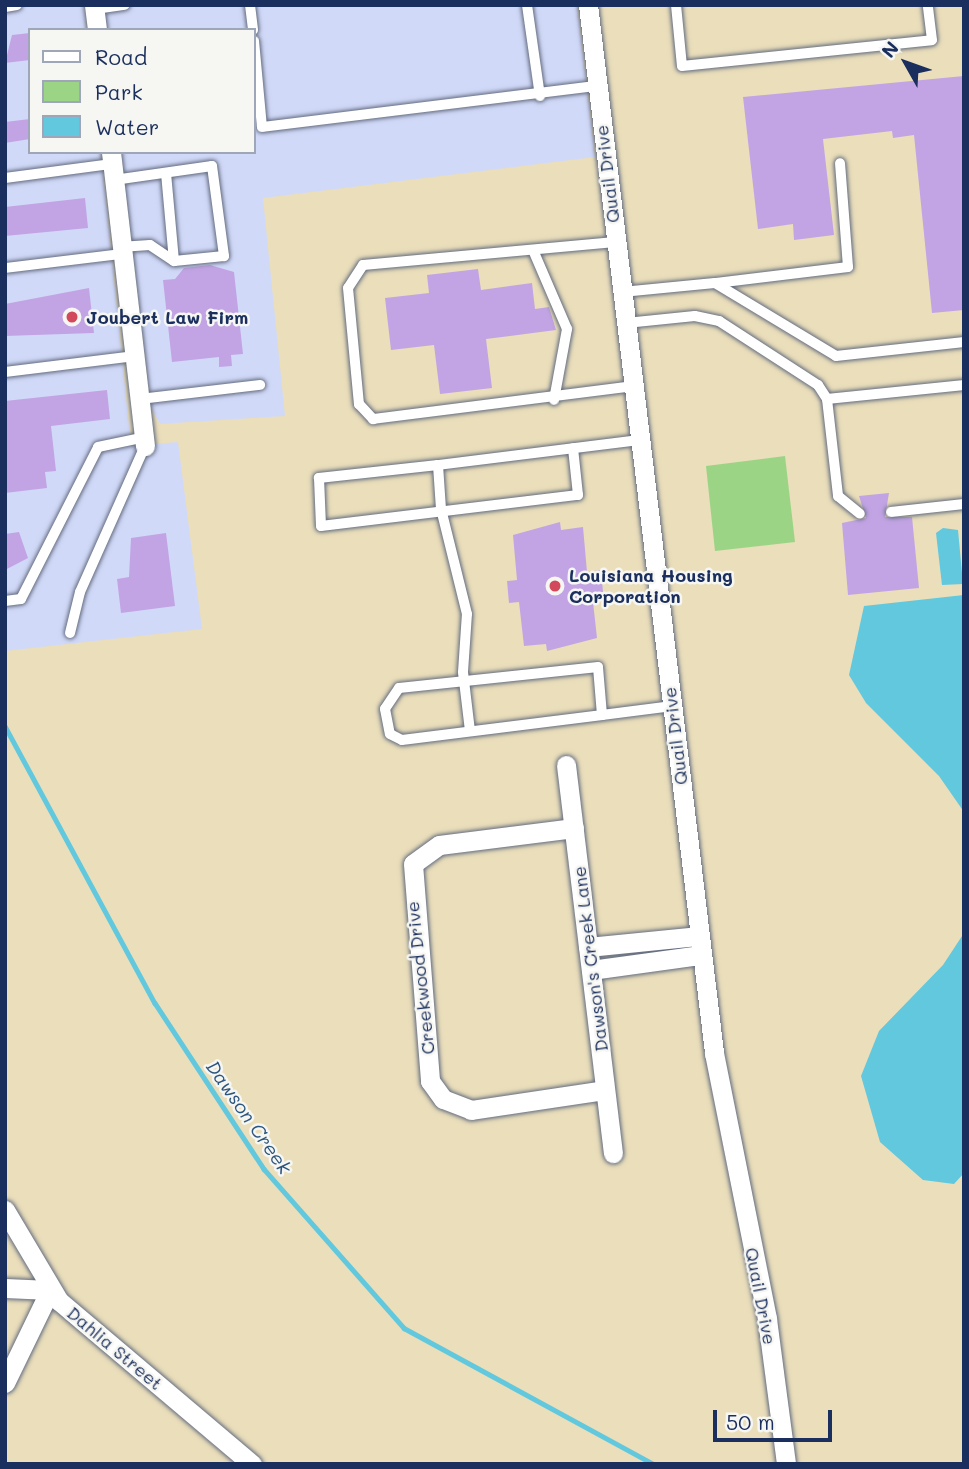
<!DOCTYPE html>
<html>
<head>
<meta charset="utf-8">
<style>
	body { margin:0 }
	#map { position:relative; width:969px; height:1469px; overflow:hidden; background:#eadebb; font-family:Mali,sans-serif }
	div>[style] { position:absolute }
	.built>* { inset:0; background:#d1d9f9 }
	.green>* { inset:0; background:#9cd486 }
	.water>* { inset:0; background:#61c8dd }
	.stream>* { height:4.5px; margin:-2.25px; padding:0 2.25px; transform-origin:2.25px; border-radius:2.25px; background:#61c8dd }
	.building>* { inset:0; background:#c2a4e4 }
	.roads { filter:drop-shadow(0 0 2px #636c7f) drop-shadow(0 0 2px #636c7f) }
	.lane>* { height:10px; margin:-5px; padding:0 5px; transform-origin:5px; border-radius:5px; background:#fff }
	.street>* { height:19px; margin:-9.5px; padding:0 9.5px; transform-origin:9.5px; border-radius:9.5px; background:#fff }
	.dots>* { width:19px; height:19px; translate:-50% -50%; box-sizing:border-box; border:4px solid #f6f6f2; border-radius:50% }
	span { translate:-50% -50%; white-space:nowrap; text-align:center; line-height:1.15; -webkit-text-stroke:5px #f6f6f2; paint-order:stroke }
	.street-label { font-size:18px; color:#1b2f5e }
	.poi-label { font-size:18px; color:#1b2f5e; font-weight:700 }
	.left { translate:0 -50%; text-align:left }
	.water-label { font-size:19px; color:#2c557e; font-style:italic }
	.frame { position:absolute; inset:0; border:7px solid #1b2f5e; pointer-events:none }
	.legend { position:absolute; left:28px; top:28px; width:228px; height:126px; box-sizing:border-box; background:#f6f6f2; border:2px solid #9ea6b7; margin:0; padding:9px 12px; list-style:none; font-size:21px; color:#1b2f5e }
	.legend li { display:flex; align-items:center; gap:14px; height:35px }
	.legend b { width:35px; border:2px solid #9ea6b7 }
	.north { position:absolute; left:871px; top:28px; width:70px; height:70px; -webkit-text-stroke:5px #f6f6f2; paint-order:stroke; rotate:310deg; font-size:19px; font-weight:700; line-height:28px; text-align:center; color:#1b2f5e }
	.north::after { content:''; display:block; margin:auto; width:24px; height:32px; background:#1b2f5e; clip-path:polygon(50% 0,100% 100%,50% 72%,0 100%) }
	.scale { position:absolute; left:713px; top:1410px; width:119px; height:32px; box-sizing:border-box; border:4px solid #1b2f5e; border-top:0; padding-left:9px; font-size:21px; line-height:24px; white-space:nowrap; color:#1b2f5e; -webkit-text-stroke:5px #f6f6f2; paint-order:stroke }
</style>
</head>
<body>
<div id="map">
	<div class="built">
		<div style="clip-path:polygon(5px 5px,84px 5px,87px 30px,30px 30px,30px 152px,101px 152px,131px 446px,178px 442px,202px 629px,5px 651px)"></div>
		<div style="clip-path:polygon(104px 5px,577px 5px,595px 157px,263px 198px,285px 416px,160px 424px,151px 408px,121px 152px,254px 152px,254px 30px,107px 30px)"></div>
	</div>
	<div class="green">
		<div style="clip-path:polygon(785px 456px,795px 542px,715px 551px,706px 466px)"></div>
	</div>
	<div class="water">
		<div style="clip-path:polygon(943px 528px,958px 530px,963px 584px,942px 585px,936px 533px)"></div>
		<div style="clip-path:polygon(964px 595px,964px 812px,939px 776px,866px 703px,849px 675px,864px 606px)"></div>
		<div style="clip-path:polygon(964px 933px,964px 1173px,954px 1184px,923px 1180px,880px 1142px,861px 1076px,879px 1031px,943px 965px)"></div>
	</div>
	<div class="stream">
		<div style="left:5px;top:726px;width:315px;rotate:61.6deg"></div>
		<div style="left:155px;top:1003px;width:199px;rotate:56.7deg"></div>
		<div style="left:264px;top:1169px;width:212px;rotate:48.6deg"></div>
		<div style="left:404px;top:1328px;width:284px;rotate:28.6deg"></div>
	</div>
	<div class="building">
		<div style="clip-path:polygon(30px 33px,30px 60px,5px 63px,12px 35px)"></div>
		<div style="clip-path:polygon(964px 76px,964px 310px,932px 313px,914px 135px,893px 138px,892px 131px,823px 139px,834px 235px,794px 240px,793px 224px,758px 229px,743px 97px)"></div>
		<div style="clip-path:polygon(30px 119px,30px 139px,5px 143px,5px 122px)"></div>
		<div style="clip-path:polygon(85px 198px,88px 228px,5px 236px,5px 207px)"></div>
		<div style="clip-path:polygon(210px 265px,234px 272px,243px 354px,231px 355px,232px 366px,219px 367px,219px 357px,172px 362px,163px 280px,175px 279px,184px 268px)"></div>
		<div style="clip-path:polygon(478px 269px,481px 290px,532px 283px,535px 309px,549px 307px,556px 330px,486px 339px,492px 388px,440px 394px,434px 345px,391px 350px,385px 298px,429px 293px,427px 275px)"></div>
		<div style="clip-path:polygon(89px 288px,94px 333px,5px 336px,5px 304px)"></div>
		<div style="clip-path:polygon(107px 390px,110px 419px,51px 426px,56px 471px,45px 472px,47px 488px,5px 493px,5px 401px)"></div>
		<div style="clip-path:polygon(889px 493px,885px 517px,912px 517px,919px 588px,848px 595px,842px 523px,866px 518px,859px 496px)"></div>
		<div style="clip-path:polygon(560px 522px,561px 530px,583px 527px,587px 572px,601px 570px,603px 592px,592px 593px,597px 638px,547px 651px,546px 644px,524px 646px,519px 602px,509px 603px,507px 581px,517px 580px,513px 535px)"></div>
		<div style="clip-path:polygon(19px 532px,28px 558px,5px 570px,5px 534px)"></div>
		<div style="clip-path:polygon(166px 533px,175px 606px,121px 613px,117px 579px,129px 577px,131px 538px)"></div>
	</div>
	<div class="roads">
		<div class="lane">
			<div style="left:250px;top:5px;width:25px;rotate:83deg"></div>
			<div style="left:527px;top:5px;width:92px;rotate:81.9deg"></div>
			<div style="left:676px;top:5px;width:61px;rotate:84.4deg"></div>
			<div style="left:682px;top:66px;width:251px;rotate:-5.9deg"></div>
			<div style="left:932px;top:40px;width:35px;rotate:-97deg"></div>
			<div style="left:5px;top:7px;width:12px;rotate:-9deg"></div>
			<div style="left:95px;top:9px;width:30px;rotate:-8deg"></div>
			<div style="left:254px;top:41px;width:86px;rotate:84.7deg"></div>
			<div style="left:262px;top:127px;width:337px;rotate:-7deg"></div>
			<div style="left:5px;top:178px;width:108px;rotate:-7.5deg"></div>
			<div style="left:114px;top:180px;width:99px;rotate:-8.1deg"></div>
			<div style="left:212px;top:166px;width:91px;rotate:82.4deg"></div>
			<div style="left:224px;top:256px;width:50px;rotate:174.3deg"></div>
			<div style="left:174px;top:261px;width:88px;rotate:-95.2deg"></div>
			<div style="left:615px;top:242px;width:253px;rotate:174.8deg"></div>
			<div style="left:363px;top:265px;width:27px;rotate:123deg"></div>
			<div style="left:348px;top:288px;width:117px;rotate:84.6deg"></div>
			<div style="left:359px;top:404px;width:21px;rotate:47deg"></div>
			<div style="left:373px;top:419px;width:262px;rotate:-7.2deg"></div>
			<div style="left:120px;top:247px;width:30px;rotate:-4deg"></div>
			<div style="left:150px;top:245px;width:29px;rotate:34deg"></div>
			<div style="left:533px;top:250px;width:86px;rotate:66.7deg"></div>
			<div style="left:567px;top:329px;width:72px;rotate:100.4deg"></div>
			<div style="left:5px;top:268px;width:117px;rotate:-6.9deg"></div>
			<div style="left:716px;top:283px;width:133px;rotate:-6.9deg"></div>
			<div style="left:848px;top:267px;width:104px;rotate:-94.4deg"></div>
			<div style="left:622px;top:292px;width:93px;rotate:-5.5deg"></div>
			<div style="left:715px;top:283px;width:141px;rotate:31.1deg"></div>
			<div style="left:836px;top:356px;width:129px;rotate:-6.2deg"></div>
			<div style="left:626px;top:323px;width:69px;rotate:-5.8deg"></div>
			<div style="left:695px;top:316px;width:25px;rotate:12deg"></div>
			<div style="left:719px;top:321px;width:118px;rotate:32.9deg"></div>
			<div style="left:818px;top:385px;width:17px;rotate:57deg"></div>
			<div style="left:827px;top:399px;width:98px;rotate:83.5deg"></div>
			<div style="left:838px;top:496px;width:28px;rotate:39deg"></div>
			<div style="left:5px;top:372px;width:131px;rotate:-7deg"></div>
			<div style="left:140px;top:399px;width:121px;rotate:-6.7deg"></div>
			<div style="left:827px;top:399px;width:138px;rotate:-5.8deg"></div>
			<div style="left:438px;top:465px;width:120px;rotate:173.8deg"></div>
			<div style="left:319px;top:478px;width:48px;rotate:87.6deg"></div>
			<div style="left:321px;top:526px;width:259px;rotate:-6.9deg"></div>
			<div style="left:578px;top:495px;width:47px;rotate:-96.1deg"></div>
			<div style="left:891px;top:512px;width:73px;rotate:-6.3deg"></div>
			<div style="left:5px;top:601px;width:16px;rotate:-7deg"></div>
			<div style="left:21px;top:599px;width:170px;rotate:-63.1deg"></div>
			<div style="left:98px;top:447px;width:48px;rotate:-12deg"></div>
			<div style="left:70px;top:633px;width:42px;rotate:-76.3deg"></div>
			<div style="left:80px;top:592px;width:160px;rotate:-66deg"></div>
			<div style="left:602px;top:715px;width:48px;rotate:-94.8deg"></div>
			<div style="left:598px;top:667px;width:200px;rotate:174deg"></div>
			<div style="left:399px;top:688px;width:25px;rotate:124deg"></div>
			<div style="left:385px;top:709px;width:25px;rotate:79deg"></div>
			<div style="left:390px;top:734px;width:13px;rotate:27deg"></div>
			<div style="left:402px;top:740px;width:202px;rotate:-7.1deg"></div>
			<div style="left:602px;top:715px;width:71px;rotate:-7.3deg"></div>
			<div style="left:470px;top:731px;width:59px;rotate:-96.8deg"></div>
			<div style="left:463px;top:672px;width:58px;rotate:-86.1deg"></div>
			<div style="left:467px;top:614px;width:108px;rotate:-103.9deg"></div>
			<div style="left:441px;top:509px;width:44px;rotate:-93.9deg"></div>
			<div style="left:438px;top:465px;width:204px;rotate:-7.1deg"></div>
		</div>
		<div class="street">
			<div style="left:94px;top:5px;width:25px;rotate:83deg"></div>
			<div style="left:588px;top:5px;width:1056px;rotate:83.14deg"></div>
			<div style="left:714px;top:1053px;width:271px;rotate:78.7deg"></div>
			<div style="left:767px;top:1319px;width:146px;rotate:82.5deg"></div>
			<div style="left:111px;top:152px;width:296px;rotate:83.4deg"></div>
			<div style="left:566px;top:765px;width:391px;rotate:83.1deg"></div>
			<div style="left:574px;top:828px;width:136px;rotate:172.8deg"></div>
			<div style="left:439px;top:845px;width:32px;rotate:144deg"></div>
			<div style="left:413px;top:864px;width:218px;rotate:85.5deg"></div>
			<div style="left:430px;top:1081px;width:22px;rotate:54deg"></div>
			<div style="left:443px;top:1099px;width:30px;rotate:21deg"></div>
			<div style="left:471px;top:1110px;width:135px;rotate:-8.5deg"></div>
			<div style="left:588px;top:947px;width:112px;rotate:-5.7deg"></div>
			<div style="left:591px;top:970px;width:111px;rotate:-7.8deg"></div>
			<div style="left:5px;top:1210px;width:106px;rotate:59.3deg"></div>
			<div style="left:59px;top:1301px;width:253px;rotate:40.2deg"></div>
			<div style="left:5px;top:1288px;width:45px;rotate:2.5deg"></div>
			<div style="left:50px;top:1290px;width:103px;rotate:115.8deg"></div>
		</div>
	</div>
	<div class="dots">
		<div style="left:72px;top:317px;background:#d1495b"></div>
		<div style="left:555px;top:586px;background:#d1495b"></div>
	</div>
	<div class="street-label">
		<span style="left:607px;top:174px;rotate:-97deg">Quail Drive</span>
		<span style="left:675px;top:736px;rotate:-97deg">Quail Drive</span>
		<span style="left:590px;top:959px;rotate:-97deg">Dawson's Creek Lane</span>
		<span style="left:420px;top:978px;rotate:-96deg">Creekwood Drive</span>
		<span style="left:761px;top:1296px;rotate:79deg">Quail Drive</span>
		<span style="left:115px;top:1348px;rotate:40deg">Dahlia Street</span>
	</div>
	<div class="poi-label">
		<span class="left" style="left:86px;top:317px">Joubert Law Firm</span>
		<span class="left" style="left:569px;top:586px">Louisiana Housing<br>Corporation</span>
	</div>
	<div class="water-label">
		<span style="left:249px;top:1117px;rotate:55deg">Dawson Creek</span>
	</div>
	<div class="frame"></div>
	<ul class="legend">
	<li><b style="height:9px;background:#fff"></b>Road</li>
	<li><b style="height:19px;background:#9cd486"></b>Park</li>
	<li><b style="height:19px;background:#61c8dd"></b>Water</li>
	</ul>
	<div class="north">N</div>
	<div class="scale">50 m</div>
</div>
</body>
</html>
